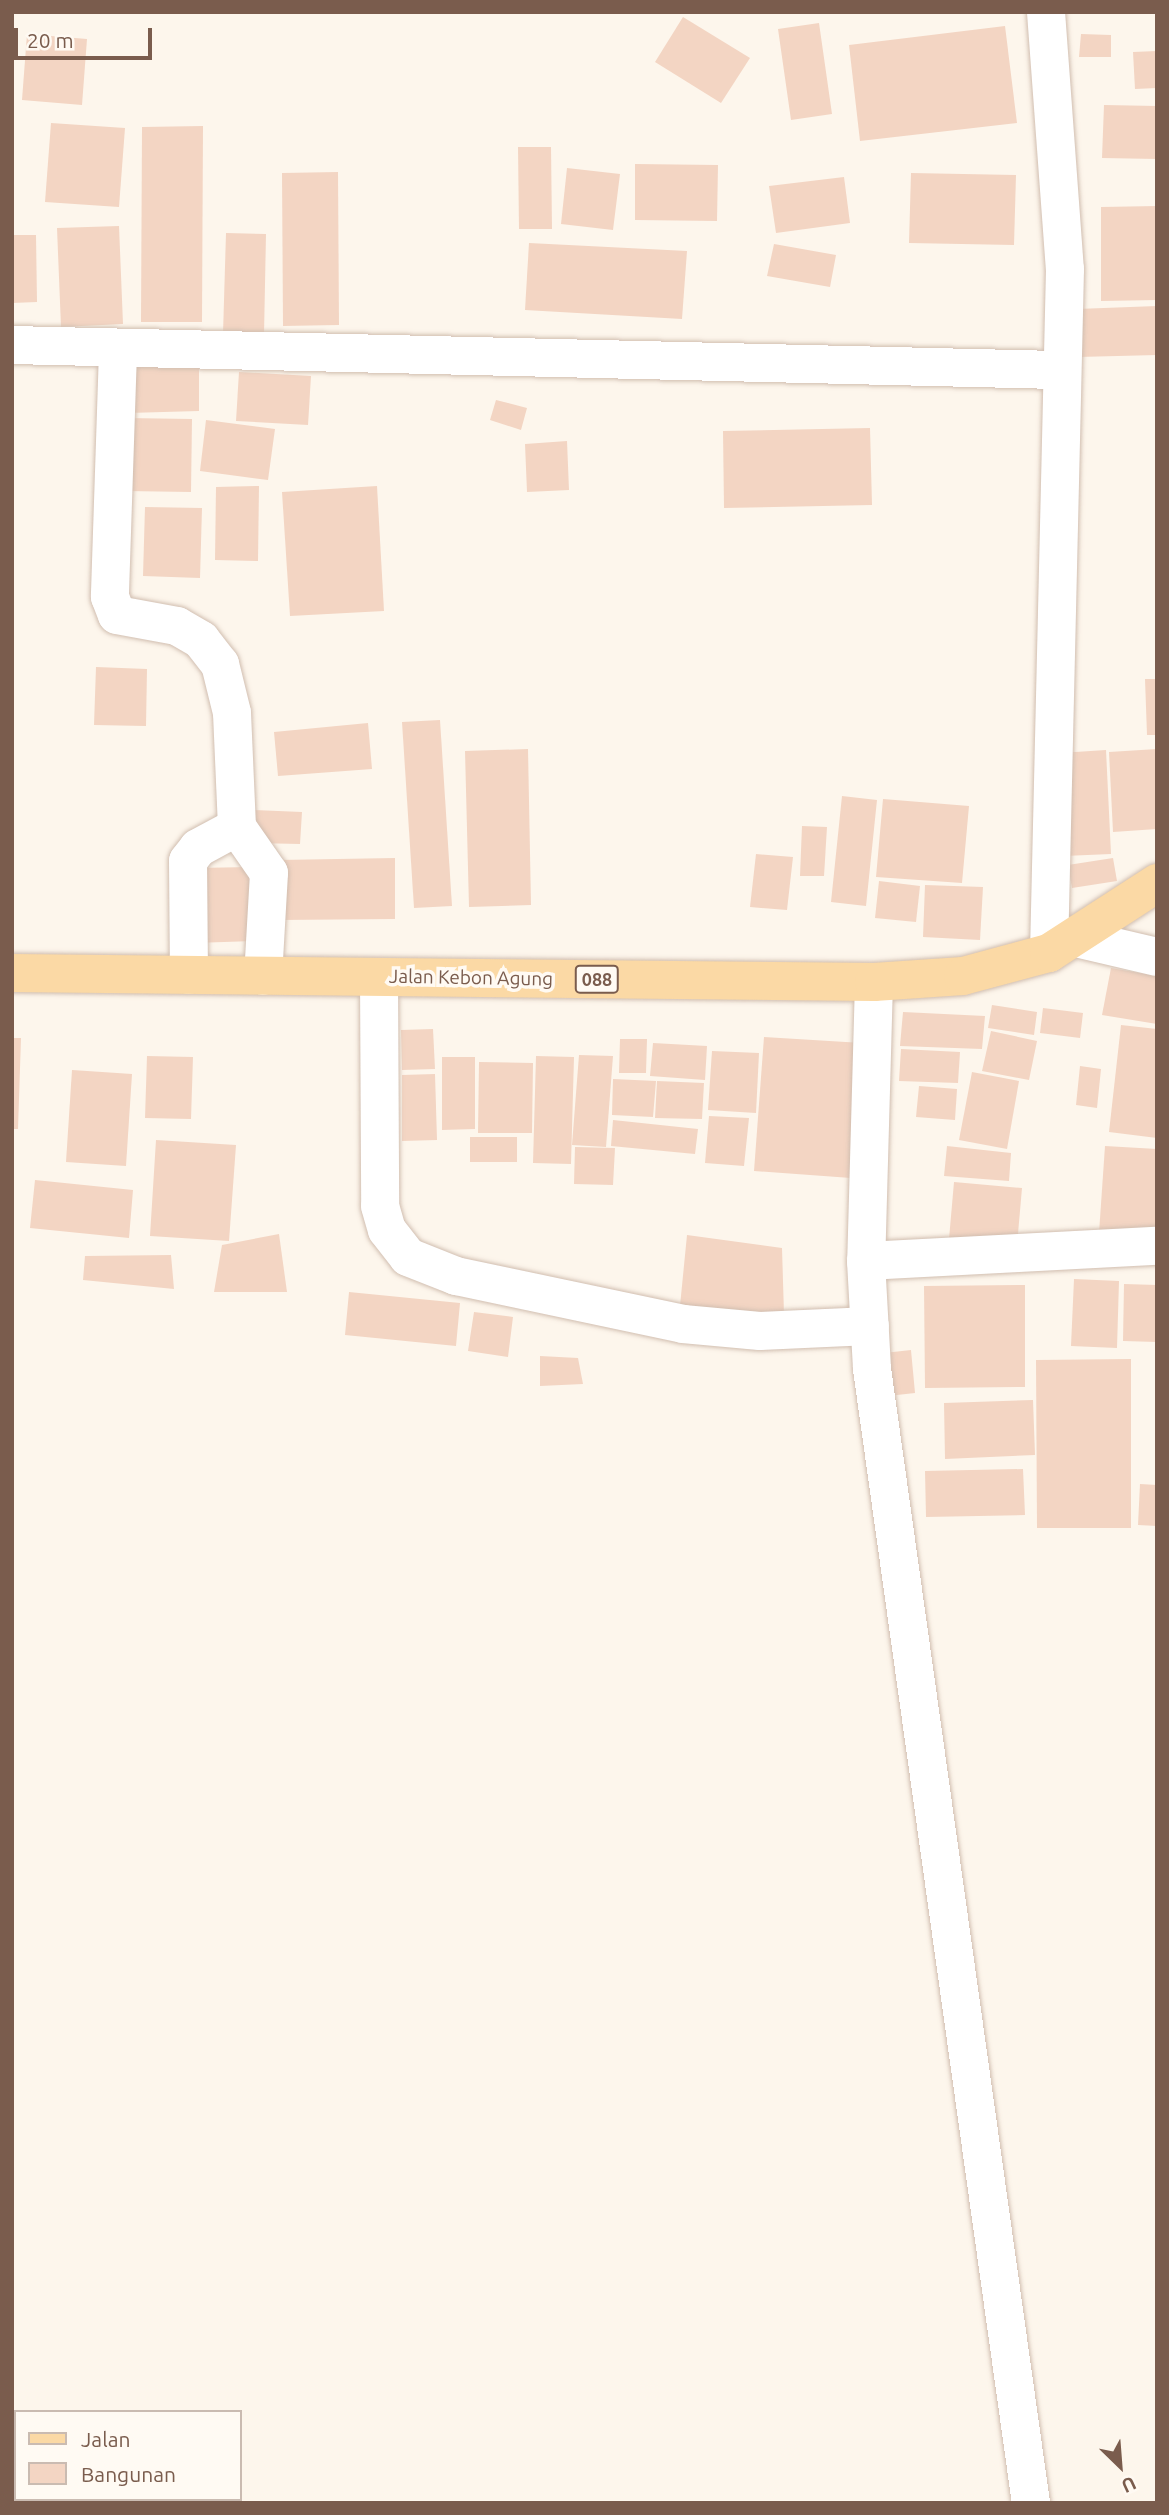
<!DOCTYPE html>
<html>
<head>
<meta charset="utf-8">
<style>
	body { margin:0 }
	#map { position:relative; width:1169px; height:2515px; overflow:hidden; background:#fdf6ec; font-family:Ubuntu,sans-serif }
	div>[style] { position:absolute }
	.building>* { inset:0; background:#f3d5c3 }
	.roads { filter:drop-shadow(0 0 2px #d1beb0) drop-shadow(0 0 2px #d1beb0) }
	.minor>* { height:38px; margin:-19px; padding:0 19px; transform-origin:19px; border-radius:19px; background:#fff }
	.major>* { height:38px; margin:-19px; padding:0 19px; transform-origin:19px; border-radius:19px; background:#fbd9a5 }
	span { translate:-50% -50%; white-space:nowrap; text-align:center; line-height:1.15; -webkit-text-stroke:7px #fffaf3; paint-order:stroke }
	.shield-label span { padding:2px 5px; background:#fffaf3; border:2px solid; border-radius:5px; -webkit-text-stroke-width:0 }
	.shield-label { font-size:18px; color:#7a5c4d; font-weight:700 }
	.street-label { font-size:19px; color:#7a5c4d }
	.frame { position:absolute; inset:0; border:14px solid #7a5c4d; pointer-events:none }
	.legend { position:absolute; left:14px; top:2410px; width:228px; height:91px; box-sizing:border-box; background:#fffaf3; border:2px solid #cabbb1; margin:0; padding:9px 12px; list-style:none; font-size:21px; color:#7a5c4d }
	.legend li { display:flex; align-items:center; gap:14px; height:35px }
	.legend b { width:35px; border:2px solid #cabbb1 }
	.north { position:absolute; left:1085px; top:2431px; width:70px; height:70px; -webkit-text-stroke:5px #fffaf3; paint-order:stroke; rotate:155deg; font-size:19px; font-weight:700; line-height:28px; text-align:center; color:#7a5c4d }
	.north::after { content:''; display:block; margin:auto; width:24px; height:32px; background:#7a5c4d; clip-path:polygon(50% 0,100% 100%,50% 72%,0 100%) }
	.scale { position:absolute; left:14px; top:28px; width:138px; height:32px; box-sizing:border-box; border:4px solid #7a5c4d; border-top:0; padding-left:9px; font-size:21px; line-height:24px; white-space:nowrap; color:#7a5c4d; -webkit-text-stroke:5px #fffaf3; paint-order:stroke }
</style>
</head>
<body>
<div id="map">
	<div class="building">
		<div style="clip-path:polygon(683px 17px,750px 58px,721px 103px,655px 62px)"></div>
		<div style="clip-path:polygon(819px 23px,832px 114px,791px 120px,778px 29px)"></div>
		<div style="clip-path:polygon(1005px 26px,1017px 123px,860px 141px,849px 45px)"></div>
		<div style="clip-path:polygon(27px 34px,87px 39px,82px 105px,22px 100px)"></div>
		<div style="clip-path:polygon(1081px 34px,1111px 35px,1111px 57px,1079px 57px)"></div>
		<div style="clip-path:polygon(1157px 51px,1157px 88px,1135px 89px,1133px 52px)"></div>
		<div style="clip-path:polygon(1104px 105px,1157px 106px,1157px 159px,1102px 158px)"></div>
		<div style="clip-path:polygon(51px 123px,125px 128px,119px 207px,45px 202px)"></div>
		<div style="clip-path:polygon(203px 126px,202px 322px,141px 322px,142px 127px)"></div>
		<div style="clip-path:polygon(518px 147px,551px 147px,552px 229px,519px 229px)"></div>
		<div style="clip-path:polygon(635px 164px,718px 165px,717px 221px,635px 220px)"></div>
		<div style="clip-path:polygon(567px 168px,620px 174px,613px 230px,561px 224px)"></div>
		<div style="clip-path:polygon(338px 172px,339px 325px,283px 326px,282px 173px)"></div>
		<div style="clip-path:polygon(911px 173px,1016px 175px,1014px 245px,909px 243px)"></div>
		<div style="clip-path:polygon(844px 177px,850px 223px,776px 233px,769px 186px)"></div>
		<div style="clip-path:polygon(1157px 206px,1157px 300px,1101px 301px,1101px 207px)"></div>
		<div style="clip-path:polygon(119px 226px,123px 324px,61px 327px,57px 228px)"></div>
		<div style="clip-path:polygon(226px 233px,266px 234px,264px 335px,223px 334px)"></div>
		<div style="clip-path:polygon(12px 235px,36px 235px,37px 302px,12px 303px)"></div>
		<div style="clip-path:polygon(529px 243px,687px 251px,682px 319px,525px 310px)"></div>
		<div style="clip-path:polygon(774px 244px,836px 255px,830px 287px,767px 276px)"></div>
		<div style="clip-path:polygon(1157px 306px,1157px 355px,1078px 357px,1077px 309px)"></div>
		<div style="clip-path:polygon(199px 361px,199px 411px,128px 413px,128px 363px)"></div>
		<div style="clip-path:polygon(239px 372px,311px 376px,308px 425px,236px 421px)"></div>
		<div style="clip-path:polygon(496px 400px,527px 408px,521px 430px,490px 420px)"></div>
		<div style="clip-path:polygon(126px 418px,192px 419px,191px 492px,125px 491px)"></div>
		<div style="clip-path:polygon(206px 420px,275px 429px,268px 480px,200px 471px)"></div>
		<div style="clip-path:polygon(870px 428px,872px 505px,724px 508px,723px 431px)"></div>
		<div style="clip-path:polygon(567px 441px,569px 490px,527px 492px,525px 444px)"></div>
		<div style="clip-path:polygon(259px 486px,258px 561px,215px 560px,216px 487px)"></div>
		<div style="clip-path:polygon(377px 486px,384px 611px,290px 616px,282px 492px)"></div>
		<div style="clip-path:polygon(145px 507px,202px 508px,200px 578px,143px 576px)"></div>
		<div style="clip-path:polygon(96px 667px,147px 669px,146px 726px,94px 725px)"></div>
		<div style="clip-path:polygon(1145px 679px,1157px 679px,1157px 735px,1147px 735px)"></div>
		<div style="clip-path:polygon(440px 720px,452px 906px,414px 908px,402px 722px)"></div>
		<div style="clip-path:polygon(368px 723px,372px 769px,278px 776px,274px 732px)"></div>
		<div style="clip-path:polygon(528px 749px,531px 905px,469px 907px,465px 751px)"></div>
		<div style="clip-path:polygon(1157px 749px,1157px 829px,1113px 832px,1109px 752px)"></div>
		<div style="clip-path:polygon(1106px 750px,1111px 854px,1064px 856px,1060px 753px)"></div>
		<div style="clip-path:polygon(842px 796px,877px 800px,866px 906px,831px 902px)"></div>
		<div style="clip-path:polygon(883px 799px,969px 806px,962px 883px,876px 877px)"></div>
		<div style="clip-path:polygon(251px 810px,302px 812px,300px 844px,250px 843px)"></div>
		<div style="clip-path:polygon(802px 826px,827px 827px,824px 876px,800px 876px)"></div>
		<div style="clip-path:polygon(756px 854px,793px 857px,787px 910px,750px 907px)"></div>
		<div style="clip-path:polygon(395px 858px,395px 919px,279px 920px,279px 860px)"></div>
		<div style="clip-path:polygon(1113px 858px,1117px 881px,1072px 888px,1068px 865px)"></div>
		<div style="clip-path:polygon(252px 867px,254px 941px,194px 943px,195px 868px)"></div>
		<div style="clip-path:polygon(879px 881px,920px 886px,916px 922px,875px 918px)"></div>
		<div style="clip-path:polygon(925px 885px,983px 887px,980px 940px,923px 937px)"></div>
		<div style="clip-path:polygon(1111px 968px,1157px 976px,1157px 1024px,1102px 1015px)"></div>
		<div style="clip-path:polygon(992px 1005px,1037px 1012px,1034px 1035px,988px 1028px)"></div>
		<div style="clip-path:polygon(1043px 1008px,1083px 1013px,1080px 1038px,1040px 1033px)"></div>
		<div style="clip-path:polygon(903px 1012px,985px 1016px,982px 1049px,900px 1046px)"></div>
		<div style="clip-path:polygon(1121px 1025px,1157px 1029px,1157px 1138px,1109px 1132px)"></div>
		<div style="clip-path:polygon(433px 1029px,435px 1069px,402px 1070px,401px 1030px)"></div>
		<div style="clip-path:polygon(991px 1031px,1037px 1041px,1029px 1080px,982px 1071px)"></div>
		<div style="clip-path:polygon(764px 1037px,862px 1043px,851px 1178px,754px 1171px)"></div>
		<div style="clip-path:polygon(12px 1038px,21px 1038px,18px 1129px,12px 1129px)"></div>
		<div style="clip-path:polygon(620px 1039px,647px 1039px,646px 1073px,619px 1073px)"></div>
		<div style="clip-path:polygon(653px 1043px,707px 1046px,705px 1080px,650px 1076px)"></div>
		<div style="clip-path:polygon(901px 1049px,960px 1052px,958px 1083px,899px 1081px)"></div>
		<div style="clip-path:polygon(712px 1051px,759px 1053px,756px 1113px,708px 1110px)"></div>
		<div style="clip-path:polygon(579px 1055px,613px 1056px,606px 1147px,572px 1145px)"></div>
		<div style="clip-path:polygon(147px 1056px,193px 1057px,191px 1119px,145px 1118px)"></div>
		<div style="clip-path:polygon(536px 1056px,574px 1057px,571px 1164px,533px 1163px)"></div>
		<div style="clip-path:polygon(442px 1057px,475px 1057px,475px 1129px,442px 1130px)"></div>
		<div style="clip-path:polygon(479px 1062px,533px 1063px,532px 1133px,478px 1133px)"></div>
		<div style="clip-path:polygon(1080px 1066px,1101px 1069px,1097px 1108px,1076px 1105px)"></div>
		<div style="clip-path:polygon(72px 1070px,132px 1074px,126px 1166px,66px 1162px)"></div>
		<div style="clip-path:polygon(972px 1072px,1019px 1081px,1007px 1149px,959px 1140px)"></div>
		<div style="clip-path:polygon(435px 1074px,437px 1140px,402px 1141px,402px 1075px)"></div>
		<div style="clip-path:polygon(613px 1079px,656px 1081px,653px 1117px,612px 1115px)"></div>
		<div style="clip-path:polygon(657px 1081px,704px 1083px,702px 1119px,655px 1118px)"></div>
		<div style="clip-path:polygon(919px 1086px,957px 1089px,955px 1120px,916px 1117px)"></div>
		<div style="clip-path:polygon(709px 1116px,749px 1118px,744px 1166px,705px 1163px)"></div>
		<div style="clip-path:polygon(613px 1120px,698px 1129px,695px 1154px,611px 1146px)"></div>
		<div style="clip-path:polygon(470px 1137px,517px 1137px,517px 1162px,470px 1162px)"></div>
		<div style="clip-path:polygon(156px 1140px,236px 1145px,229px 1241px,150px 1236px)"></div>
		<div style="clip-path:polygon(947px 1146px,1011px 1153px,1009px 1181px,944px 1176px)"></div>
		<div style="clip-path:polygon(1105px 1146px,1157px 1149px,1157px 1237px,1099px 1233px)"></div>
		<div style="clip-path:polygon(575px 1147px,615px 1148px,613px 1185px,574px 1184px)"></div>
		<div style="clip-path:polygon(35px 1180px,133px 1190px,129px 1238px,30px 1228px)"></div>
		<div style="clip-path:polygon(954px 1182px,1022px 1188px,1017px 1245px,949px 1239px)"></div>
		<div style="clip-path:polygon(279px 1234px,287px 1292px,214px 1292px,222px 1245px)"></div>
		<div style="clip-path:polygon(687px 1235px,782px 1248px,784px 1314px,680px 1306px)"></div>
		<div style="clip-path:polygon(171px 1255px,174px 1289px,83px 1280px,85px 1256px)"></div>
		<div style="clip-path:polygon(1074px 1279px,1119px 1281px,1117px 1348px,1071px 1346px)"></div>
		<div style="clip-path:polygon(1124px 1284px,1157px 1285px,1157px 1342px,1123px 1341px)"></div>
		<div style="clip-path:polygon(1025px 1285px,1025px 1387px,925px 1388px,924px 1286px)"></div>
		<div style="clip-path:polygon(349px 1292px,460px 1303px,456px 1346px,345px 1335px)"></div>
		<div style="clip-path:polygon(474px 1312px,513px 1317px,508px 1357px,468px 1351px)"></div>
		<div style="clip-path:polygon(911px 1350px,915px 1393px,879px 1397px,875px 1354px)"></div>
		<div style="clip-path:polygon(540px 1356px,578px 1358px,583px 1384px,540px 1386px)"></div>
		<div style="clip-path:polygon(1131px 1359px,1131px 1528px,1037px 1528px,1036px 1360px)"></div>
		<div style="clip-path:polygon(1033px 1400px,1035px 1455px,945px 1459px,944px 1403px)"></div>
		<div style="clip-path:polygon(1023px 1469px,1025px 1515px,926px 1517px,925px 1471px)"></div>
		<div style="clip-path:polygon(1140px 1484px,1157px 1485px,1157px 1526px,1138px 1525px)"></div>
	</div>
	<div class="roads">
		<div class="minor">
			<div style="left:1046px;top:12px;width:258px;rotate:85.8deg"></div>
			<div style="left:1065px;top:269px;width:684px;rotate:91.34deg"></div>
			<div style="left:12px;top:345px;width:1048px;rotate:1.37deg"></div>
			<div style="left:118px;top:351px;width:246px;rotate:91.9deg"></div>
			<div style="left:110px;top:597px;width:19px;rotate:69deg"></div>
			<div style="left:117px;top:615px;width:61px;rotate:10.4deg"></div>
			<div style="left:177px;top:626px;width:28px;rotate:30deg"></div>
			<div style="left:201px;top:640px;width:31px;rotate:52deg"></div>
			<div style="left:220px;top:664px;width:50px;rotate:76.2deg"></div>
			<div style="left:232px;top:713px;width:114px;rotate:87.5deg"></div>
			<div style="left:237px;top:827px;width:56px;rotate:55.2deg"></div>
			<div style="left:269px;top:873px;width:103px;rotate:93.3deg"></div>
			<div style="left:1072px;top:937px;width:87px;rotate:13.2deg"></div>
			<div style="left:189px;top:975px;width:114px;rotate:-90.5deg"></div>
			<div style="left:188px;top:861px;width:16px;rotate:-52deg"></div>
			<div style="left:198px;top:848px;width:44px;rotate:-28.3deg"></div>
			<div style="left:379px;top:977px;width:229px;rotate:89.7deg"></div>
			<div style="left:380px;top:1206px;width:25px;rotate:74deg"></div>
			<div style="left:387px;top:1230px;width:34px;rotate:52deg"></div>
			<div style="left:408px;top:1257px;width:52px;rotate:21.6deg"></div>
			<div style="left:456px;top:1276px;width:232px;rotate:11.9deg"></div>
			<div style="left:683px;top:1324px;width:77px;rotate:5.2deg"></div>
			<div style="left:760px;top:1331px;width:110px;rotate:-2.6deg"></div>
			<div style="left:874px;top:982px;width:279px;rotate:91.6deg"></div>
			<div style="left:866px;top:1261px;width:108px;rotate:86.8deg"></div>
			<div style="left:872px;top:1369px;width:1145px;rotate:82.02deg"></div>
			<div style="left:866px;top:1261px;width:291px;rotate:-3deg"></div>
		</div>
		<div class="major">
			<div style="left:12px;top:973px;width:862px;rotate:0.6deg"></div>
			<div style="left:874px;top:982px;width:89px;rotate:-3.9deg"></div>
			<div style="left:963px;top:976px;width:89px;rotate:-15deg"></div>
			<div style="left:1049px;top:953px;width:129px;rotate:-32.9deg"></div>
		</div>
	</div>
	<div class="shield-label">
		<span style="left:597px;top:979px">088</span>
	</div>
	<div class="street-label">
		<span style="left:471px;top:978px;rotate:1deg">Jalan Kebon Agung</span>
	</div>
	<div class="frame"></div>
	<ul class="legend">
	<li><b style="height:9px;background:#fbd9a5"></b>Jalan</li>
	<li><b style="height:19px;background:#f3d5c3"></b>Bangunan</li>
	</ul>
	<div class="north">U</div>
	<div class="scale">20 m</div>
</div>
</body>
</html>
